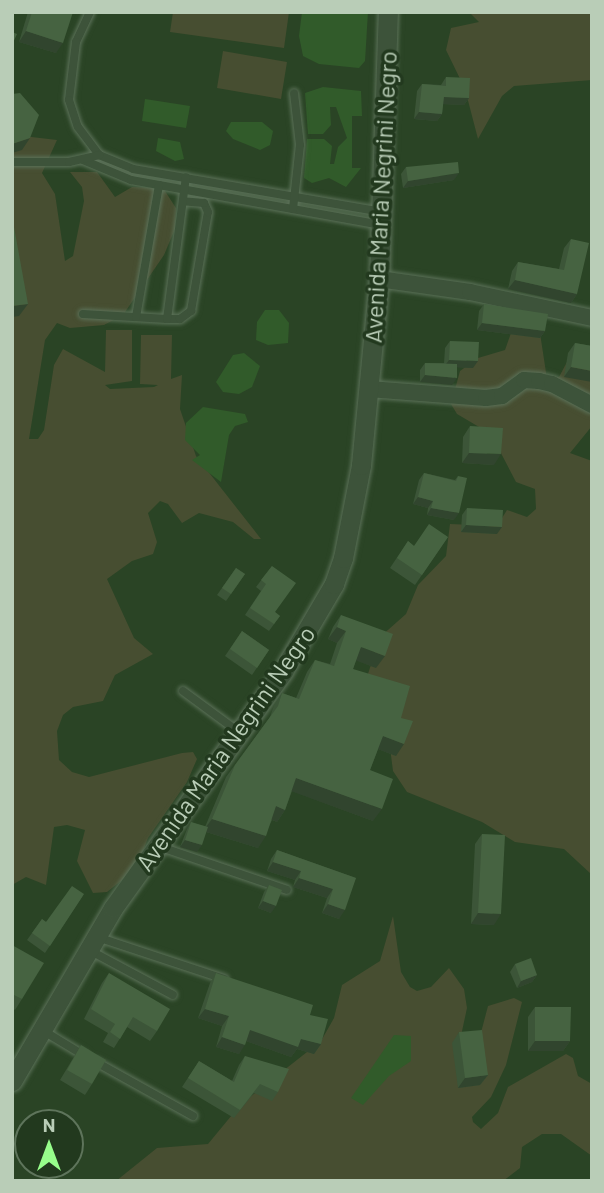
<!DOCTYPE html>
<html>
<head>
<meta charset="utf-8">
<style>
	body { margin:0 }
	#map { position:relative; width:604px; height:1193px; overflow:hidden; background:#2a4425; font-family:Barlow,sans-serif }
	div>[style] { position:absolute }
	.green>* { inset:0; background:#474e31 }
	.water>* { inset:0; background:#315b2a }
	.roads { filter:drop-shadow(0 0 2px #5b7158) drop-shadow(0 0 2px #5b7158) }
	.service>* { height:8px; margin:-4px; padding:0 4px; transform-origin:4px; border-radius:4px; background:#3d533a }
	.minor>* { height:16px; margin:-8px; padding:0 8px; transform-origin:8px; border-radius:8px; background:#3d533a }
	.tertiary>* { height:19px; margin:-9.5px; padding:0 9.5px; transform-origin:9.5px; border-radius:9.5px; background:#3d533a }
	.wall>* { inset:0; background:#3c5538 }
	.shaded-wall>* { inset:0; background:#31452e }
	.building>* { inset:0; background:#466341 }
	span { translate:-50% -50%; white-space:nowrap; text-align:center; line-height:1.15; -webkit-text-stroke:7px #22391e; paint-order:stroke }
	.street-label { font-size:24px; color:#b9cdb7 }
	.frame { position:absolute; inset:0; border:14px solid #b9cdb7; pointer-events:none }
	.north { position:absolute; left:14px; top:1109px; width:70px; height:70px; box-sizing:border-box; background:#22391e; border:2px solid #5e745b; border-radius:50%; rotate:0deg; font-size:19px; font-weight:700; line-height:28px; text-align:center; color:#b9cdb7 }
	.north::after { content:''; display:block; margin:auto; width:24px; height:32px; background:#97fe8b; clip-path:polygon(50% 0,100% 100%,50% 72%,0 100%) }
</style>
</head>
<body>
<div id="map">
	<div class="green">
		<div style="clip-path:polygon(173px 12px,289px 12px,284px 48px,170px 32px)"></div>
		<div style="clip-path:polygon(469px 12px,592px 12px,592px 80px,514px 86px,502px 96px,478px 139px,465px 89px,446px 50px,451px 28px,479px 22px)"></div>
		<div style="clip-path:polygon(223px 51px,287px 62px,281px 99px,217px 88px)"></div>
		<div style="clip-path:polygon(23px 136px,57px 140px,42px 173px,55px 194px,65px 261px,73px 256px,84px 201px,82px 187px,70px 172px,97px 172px,115px 197px,132px 187px,163px 188px,176px 208px,175px 229px,164px 255px,123px 315px,104px 325px,70px 328px,57px 323px,45px 340px,29px 439px,38px 439px,44px 430px,54px 365px,63px 349px,105px 372px,106px 330px,132px 330px,132px 381px,105px 385px,110px 389px,154px 387px,158px 385px,140px 384px,141px 335px,172px 335px,171px 379px,182px 375px,180px 409px,196px 456px,261px 539px,254px 539px,233px 522px,199px 513px,182px 523px,168px 504px,160px 501px,148px 513px,157px 542px,153px 554px,132px 561px,107px 579px,134px 638px,153px 654px,115px 675px,103px 701px,73px 707px,63px 715px,57px 731px,59px 760px,72px 772px,89px 777px,182px 753px,193px 752px,197px 759px,187px 782px,148px 838px,136px 869px,107px 892px,93px 893px,77px 861px,85px 830px,67px 825px,54px 827px,46px 885px,26px 877px,12px 885px,12px 138px)"></div>
		<div style="clip-path:polygon(511px 333px,540px 333px,547px 379px,559px 377px,567px 362px,592px 366px,592px 426px,570px 453px,592px 461px,591px 874px,564px 849px,515px 842px,482px 822px,407px 792px,393px 771px,389px 740px,366px 680px,380px 637px,406px 614px,418px 585px,446px 556px,450px 524px,497px 526px,507px 510px,527px 517px,536px 509px,535px 489px,516px 482px,491px 434px,457px 414px,451px 404px,460px 371px,478px 358px,505px 350px)"></div>
		<div style="clip-path:polygon(393px 916px,401px 972px,410px 987px,417px 991px,431px 987px,449px 968px,464px 989px,467px 1008px,458px 1050px,474px 1059px,488px 1006px,514px 998px,522px 1002px,506px 1065px,491px 1097px,472px 1117px,473px 1122px,481px 1129px,498px 1113px,508px 1087px,566px 1054px,573px 1058px,578px 1076px,592px 1084px,592px 1156px,561px 1134px,542px 1134px,522px 1147px,520px 1168px,503px 1181px,116px 1181px,157px 1148px,208px 1144px,241px 1104px,321px 1041px,334px 1018px,342px 985px,380px 961px)"></div>
	</div>
	<div class="water">
		<div style="clip-path:polygon(302px 12px,368px 12px,365px 61px,359px 68px,319px 64px,303px 56px,299px 36px)"></div>
		<div style="clip-path:polygon(323px 87px,361px 91px,362px 116px,352px 116px,352px 168px,361px 168px,346px 187px,329px 178px,312px 183px,304px 178px,307px 139px,324px 139px,332px 146px,330px 164px,334px 164px,338px 147px,347px 138px,336px 107px,330px 107px,331px 125px,323px 134px,308px 134px,305px 93px)"></div>
		<div style="clip-path:polygon(145px 99px,190px 106px,186px 128px,142px 121px)"></div>
		<div style="clip-path:polygon(231px 122px,262px 122px,273px 131px,270px 145px,260px 150px,233px 139px,226px 131px)"></div>
		<div style="clip-path:polygon(158px 138px,180px 142px,184px 159px,175px 161px,156px 151px)"></div>
		<div style="clip-path:polygon(265px 310px,279px 310px,289px 323px,288px 343px,268px 345px,256px 340px,257px 322px)"></div>
		<div style="clip-path:polygon(244px 353px,260px 366px,252px 387px,239px 394px,223px 392px,216px 382px,233px 355px)"></div>
		<div style="clip-path:polygon(203px 407px,245px 414px,248px 422px,235px 426px,229px 435px,221px 482px,192px 460px,200px 455px,185px 440px,186px 423px)"></div>
		<div style="clip-path:polygon(394px 1035px,411px 1036px,411px 1061px,389px 1076px,363px 1105px,351px 1098px)"></div>
	</div>
	<div class="roads">
		<div class="service">
			<div style="left:90px;top:12px;width:33px;rotate:115deg"></div>
			<div style="left:76px;top:42px;width:58px;rotate:96.9deg"></div>
			<div style="left:69px;top:100px;width:28px;rotate:72deg"></div>
			<div style="left:78px;top:127px;width:35px;rotate:53deg"></div>
			<div style="left:99px;top:155px;width:37px;rotate:22deg"></div>
			<div style="left:133px;top:169px;width:253px;rotate:9.8deg"></div>
			<div style="left:83px;top:160px;width:52px;rotate:22.6deg"></div>
			<div style="left:131px;top:180px;width:253px;rotate:10.2deg"></div>
			<div style="left:12px;top:162px;width:57px"></div>
			<div style="left:69px;top:162px;width:31px;rotate:-13deg"></div>
			<div style="left:293px;top:209px;width:64px;rotate:-83.8deg"></div>
			<div style="left:300px;top:145px;width:52px;rotate:-96.6deg"></div>
			<div style="left:83px;top:314px;width:84px;rotate:3.4deg"></div>
			<div style="left:167px;top:319px;width:13px"></div>
			<div style="left:180px;top:319px;width:14px;rotate:-36deg"></div>
			<div style="left:191px;top:311px;width:100px;rotate:-80.3deg"></div>
			<div style="left:208px;top:212px;width:10px;rotate:-114deg"></div>
			<div style="left:204px;top:203px;width:21px;rotate:-175deg"></div>
			<div style="left:136px;top:317px;width:134px;rotate:-80.1deg"></div>
			<div style="left:167px;top:319px;width:143px;rotate:-82.4deg"></div>
			<div style="left:183px;top:691px;width:71px;rotate:36.4deg"></div>
			<div style="left:158px;top:846px;width:136px;rotate:18.8deg"></div>
			<div style="left:97px;top:937px;width:134px;rotate:18.3deg"></div>
			<div style="left:89px;top:950px;width:95px;rotate:28.2deg"></div>
			<div style="left:42px;top:1030px;width:50px;rotate:31.2deg"></div>
			<div style="left:96px;top:1062px;width:111px;rotate:29.1deg"></div>
		</div>
		<div class="minor">
			<div style="left:379px;top:279px;width:92px;rotate:8.1deg"></div>
			<div style="left:470px;top:292px;width:125px;rotate:12deg"></div>
			<div style="left:369px;top:389px;width:117px;rotate:4.4deg"></div>
			<div style="left:486px;top:398px;width:16px;rotate:-7deg"></div>
			<div style="left:502px;top:396px;width:27px;rotate:-36deg"></div>
			<div style="left:524px;top:380px;width:15px;rotate:4deg"></div>
			<div style="left:539px;top:381px;width:13px;rotate:13deg"></div>
			<div style="left:552px;top:384px;width:45px;rotate:27.7deg"></div>
		</div>
		<div class="tertiary">
			<div style="left:12px;top:1081px;width:200px;rotate:-59.7deg"></div>
			<div style="left:113px;top:908px;width:292px;rotate:-54.3deg"></div>
			<div style="left:283px;top:671px;width:101px;rotate:-59.6deg"></div>
			<div style="left:334px;top:584px;width:28px;rotate:-71deg"></div>
			<div style="left:343px;top:558px;width:95px;rotate:-79deg"></div>
			<div style="left:361px;top:465px;width:187px;rotate:-84.5deg"></div>
			<div style="left:379px;top:279px;width:267px;rotate:-88.1deg"></div>
		</div>
	</div>
	<div class="wall">
		<div style="clip-path:polygon(28px 12px,73px 12px,56px 53px,19px 42px)"></div>
		<div style="clip-path:polygon(446px 77px,469px 98px,464px 105px,443px 104px,442px 114px,437px 121px,414px 119px,417px 91px,422px 84px,441px 85px)"></div>
		<div style="clip-path:polygon(406px 167px,454px 180px,403px 188px,401px 174px)"></div>
		<div style="clip-path:polygon(571px 239px,577px 294px,571px 303px,508px 289px,512px 271px,518px 262px,559px 269px,564px 248px)"></div>
		<div style="clip-path:polygon(484px 304px,545px 331px,540px 338px,477px 330px,479px 311px)"></div>
		<div style="clip-path:polygon(450px 341px,473px 368px,457px 367px,452px 385px,420px 382px,420px 370px,425px 363px,444px 363px,445px 348px)"></div>
		<div style="clip-path:polygon(575px 343px,592px 346px,564px 377px,568px 353px)"></div>
		<div style="clip-path:polygon(470px 426px,494px 465px,462px 463px,463px 437px)"></div>
		<div style="clip-path:polygon(424px 473px,455px 480px,458px 476px,454px 520px,427px 515px,428px 508px,413px 504px,419px 480px)"></div>
		<div style="clip-path:polygon(467px 508px,497px 534px,461px 532px,462px 515px)"></div>
		<div style="clip-path:polygon(448px 537px,415px 585px,390px 568px,408px 541px,414px 546px)"></div>
		<div style="clip-path:polygon(272px 566px,275px 612px,280px 616px,269px 631px,245px 615px,261px 591px,256px 587px)"></div>
		<div style="clip-path:polygon(236px 568px,245px 574px,226px 601px,217px 595px)"></div>
		<div style="clip-path:polygon(341px 615px,376px 668px,356px 660px,353px 669px,401px 718px,396px 756px,378px 749px,370px 770px,373px 821px,292px 791px,285px 810px,277px 822px,272px 820px,258px 848px,206px 832px,197px 852px,180px 847px,187px 829px,191px 822px,205px 827px,226px 777px,270px 717px,274px 705px,282px 693px,296px 698px,307px 672px,315px 660px,330px 664px,337px 643px,328px 639px,333px 627px)"></div>
		<div style="clip-path:polygon(242px 631px,269px 650px,252px 675px,225px 656px)"></div>
		<div style="clip-path:polygon(482px 834px,494px 925px,471px 924px,475px 844px)"></div>
		<div style="clip-path:polygon(277px 850px,356px 878px,339px 919px,322px 913px,327px 898px,293px 887px,295px 880px,267px 871px,271px 859px)"></div>
		<div style="clip-path:polygon(269px 885px,271px 913px,258px 908px,264px 892px)"></div>
		<div style="clip-path:polygon(84px 894px,45px 953px,27px 940px,42px 919px,46px 922px)"></div>
		<div style="clip-path:polygon(12px 945px,22px 999px,15px 1010px,12px 1008px)"></div>
		<div style="clip-path:polygon(515px 964px,537px 975px,532px 982px,517px 988px,510px 972px)"></div>
		<div style="clip-path:polygon(109px 973px,157px 1031px,150px 1041px,127px 1027px,114px 1048px,103px 1042px,108px 1033px,84px 1019px,102px 983px)"></div>
		<div style="clip-path:polygon(216px 973px,310px 1015px,321px 1044px,314px 1054px,297px 1049px,291px 1057px,246px 1041px,239px 1054px,216px 1047px,222px 1026px,198px 1018px,210px 983px)"></div>
		<div style="clip-path:polygon(535px 1007px,570px 1041px,563px 1051px,528px 1051px,528px 1017px)"></div>
		<div style="clip-path:polygon(459px 1032px,488px 1075px,480px 1085px,458px 1088px,452px 1043px)"></div>
		<div style="clip-path:polygon(81px 1045px,92px 1084px,85px 1095px,60px 1080px)"></div>
		<div style="clip-path:polygon(245px 1056px,278px 1092px,272px 1101px,254px 1093px,234px 1118px,182px 1087px,199px 1061px,232px 1081px,239px 1065px)"></div>
	</div>
	<div class="shaded-wall">
		<div style="clip-path:polygon(26px 31px,63px 43px,56px 53px,19px 42px)"></div>
		<div style="clip-path:polygon(444px 97px,469px 98px,464px 105px,439px 104px)"></div>
		<div style="clip-path:polygon(419px 112px,442px 114px,437px 121px,414px 119px)"></div>
		<div style="clip-path:polygon(30px 138px,22px 150px,12px 153px,12px 144px)"></div>
		<div style="clip-path:polygon(459px 173px,454px 180px,403px 188px,408px 181px)"></div>
		<div style="clip-path:polygon(515px 280px,577px 294px,571px 303px,508px 289px)"></div>
		<div style="clip-path:polygon(28px 304px,19px 316px,12px 317px,12px 306px)"></div>
		<div style="clip-path:polygon(482px 323px,545px 331px,540px 338px,477px 330px)"></div>
		<div style="clip-path:polygon(449px 360px,478px 361px,473px 368px,444px 367px)"></div>
		<div style="clip-path:polygon(571px 367px,592px 371px,592px 382px,564px 377px)"></div>
		<div style="clip-path:polygon(425px 375px,457px 378px,452px 385px,420px 382px)"></div>
		<div style="clip-path:polygon(469px 453px,501px 454px,494px 465px,462px 463px)"></div>
		<div style="clip-path:polygon(418px 497px,433px 501px,428px 508px,413px 504px)"></div>
		<div style="clip-path:polygon(431px 508px,459px 513px,454px 520px,427px 515px)"></div>
		<div style="clip-path:polygon(466px 525px,502px 527px,497px 534px,461px 532px)"></div>
		<div style="clip-path:polygon(337px 627px,346px 631px,337px 643px,328px 639px)"></div>
		<div style="clip-path:polygon(361px 647px,385px 656px,376px 668px,352px 659px)"></div>
		<div style="clip-path:polygon(383px 736px,404px 744px,396px 756px,375px 748px)"></div>
		<div style="clip-path:polygon(296px 778px,382px 809px,373px 821px,288px 790px)"></div>
		<div style="clip-path:polygon(276px 806px,285px 810px,277px 822px,268px 818px)"></div>
		<div style="clip-path:polygon(212px 819px,266px 836px,258px 848px,203px 831px)"></div>
		<div style="clip-path:polygon(185px 840px,202px 845px,197px 852px,180px 847px)"></div>
		<div style="clip-path:polygon(273px 862px,301px 871px,295px 880px,267px 871px)"></div>
		<div style="clip-path:polygon(299px 878px,333px 889px,327px 898px,293px 887px)"></div>
		<div style="clip-path:polygon(263px 901px,276px 906px,271px 913px,258px 908px)"></div>
		<div style="clip-path:polygon(328px 904px,345px 910px,339px 919px,322px 913px)"></div>
		<div style="clip-path:polygon(478px 913px,501px 914px,494px 925px,471px 924px)"></div>
		<div style="clip-path:polygon(537px 975px,532px 982px,517px 988px,521px 981px)"></div>
		<div style="clip-path:polygon(205px 1009px,229px 1016px,222px 1026px,198px 1018px)"></div>
		<div style="clip-path:polygon(250px 1030px,301px 1039px,321px 1044px,314px 1054px,297px 1049px,291px 1057px,243px 1040px)"></div>
		<div style="clip-path:polygon(222px 1037px,245px 1045px,239px 1054px,216px 1047px)"></div>
		<div style="clip-path:polygon(535px 1041px,570px 1041px,563px 1051px,528px 1051px)"></div>
		<div style="clip-path:polygon(488px 1075px,480px 1085px,458px 1088px,465px 1078px)"></div>
	</div>
	<div class="building">
		<div style="clip-path:polygon(32px 12px,73px 12px,63px 43px,26px 31px)"></div>
		<div style="clip-path:polygon(12px 32px,17px 34px,12px 45px)"></div>
		<div style="clip-path:polygon(446px 77px,470px 78px,469px 98px,444px 97px,442px 114px,419px 112px,422px 84px,446px 86px)"></div>
		<div style="clip-path:polygon(20px 93px,39px 115px,30px 138px,12px 144px,12px 94px)"></div>
		<div style="clip-path:polygon(458px 162px,459px 173px,408px 181px,406px 167px)"></div>
		<div style="clip-path:polygon(12px 216px,28px 304px,12px 306px)"></div>
		<div style="clip-path:polygon(571px 239px,589px 243px,577px 294px,515px 280px,518px 262px,564px 270px)"></div>
		<div style="clip-path:polygon(484px 304px,548px 314px,545px 331px,482px 323px)"></div>
		<div style="clip-path:polygon(450px 341px,479px 342px,478px 361px,449px 360px)"></div>
		<div style="clip-path:polygon(575px 343px,592px 346px,592px 371px,571px 367px)"></div>
		<div style="clip-path:polygon(425px 363px,457px 364px,457px 378px,425px 375px)"></div>
		<div style="clip-path:polygon(470px 426px,503px 428px,501px 454px,469px 453px)"></div>
		<div style="clip-path:polygon(424px 473px,456px 481px,458px 476px,467px 478px,459px 513px,431px 508px,433px 501px,418px 497px)"></div>
		<div style="clip-path:polygon(467px 508px,503px 510px,502px 527px,466px 525px)"></div>
		<div style="clip-path:polygon(429px 524px,448px 537px,422px 575px,397px 558px,408px 541px,414px 546px)"></div>
		<div style="clip-path:polygon(272px 566px,296px 583px,275px 612px,280px 616px,274px 624px,250px 608px,266px 584px,261px 580px)"></div>
		<div style="clip-path:polygon(236px 568px,245px 574px,231px 594px,222px 588px)"></div>
		<div style="clip-path:polygon(341px 615px,393px 634px,385px 656px,361px 647px,353px 669px,410px 686px,401px 718px,413px 721px,404px 744px,383px 736px,370px 770px,393px 779px,382px 809px,296px 778px,285px 810px,276px 806px,266px 836px,212px 819px,235px 765px,278px 706px,282px 693px,299px 699px,315px 660px,334px 666px,346px 631px,337px 627px)"></div>
		<div style="clip-path:polygon(242px 631px,269px 650px,257px 668px,230px 649px)"></div>
		<div style="clip-path:polygon(191px 822px,208px 827px,202px 845px,185px 840px)"></div>
		<div style="clip-path:polygon(482px 834px,505px 835px,501px 914px,478px 913px)"></div>
		<div style="clip-path:polygon(277px 850px,356px 878px,345px 910px,328px 904px,333px 889px,299px 878px,301px 871px,273px 862px)"></div>
		<div style="clip-path:polygon(269px 885px,282px 890px,276px 906px,263px 901px)"></div>
		<div style="clip-path:polygon(72px 886px,84px 894px,50px 946px,32px 933px,42px 919px,46px 922px)"></div>
		<div style="clip-path:polygon(12px 945px,44px 963px,22px 999px,12px 994px)"></div>
		<div style="clip-path:polygon(531px 958px,537px 975px,521px 981px,515px 964px)"></div>
		<div style="clip-path:polygon(109px 973px,170px 1009px,157px 1031px,133px 1017px,120px 1039px,110px 1032px,115px 1024px,91px 1009px)"></div>
		<div style="clip-path:polygon(216px 973px,313px 1005px,310px 1015px,328px 1019px,321px 1044px,301px 1039px,298px 1047px,250px 1030px,245px 1045px,222px 1037px,229px 1016px,205px 1009px)"></div>
		<div style="clip-path:polygon(535px 1007px,571px 1007px,570px 1041px,535px 1041px)"></div>
		<div style="clip-path:polygon(482px 1030px,488px 1075px,465px 1078px,459px 1032px)"></div>
		<div style="clip-path:polygon(81px 1045px,106px 1060px,92px 1084px,67px 1070px)"></div>
		<div style="clip-path:polygon(245px 1056px,289px 1069px,278px 1092px,260px 1084px,240px 1110px,188px 1078px,199px 1061px,234px 1082px)"></div>
	</div>
	<div class="street-label">
		<span style="left:380px;top:197px;rotate:-87deg">Avenida Maria Negrini Negro</span>
		<span style="left:225px;top:748px;rotate:-55deg">Avenida Maria Negrini Negro</span>
	</div>
	<div class="frame"></div>
	<div class="north">N</div>
</div>
</body>
</html>
